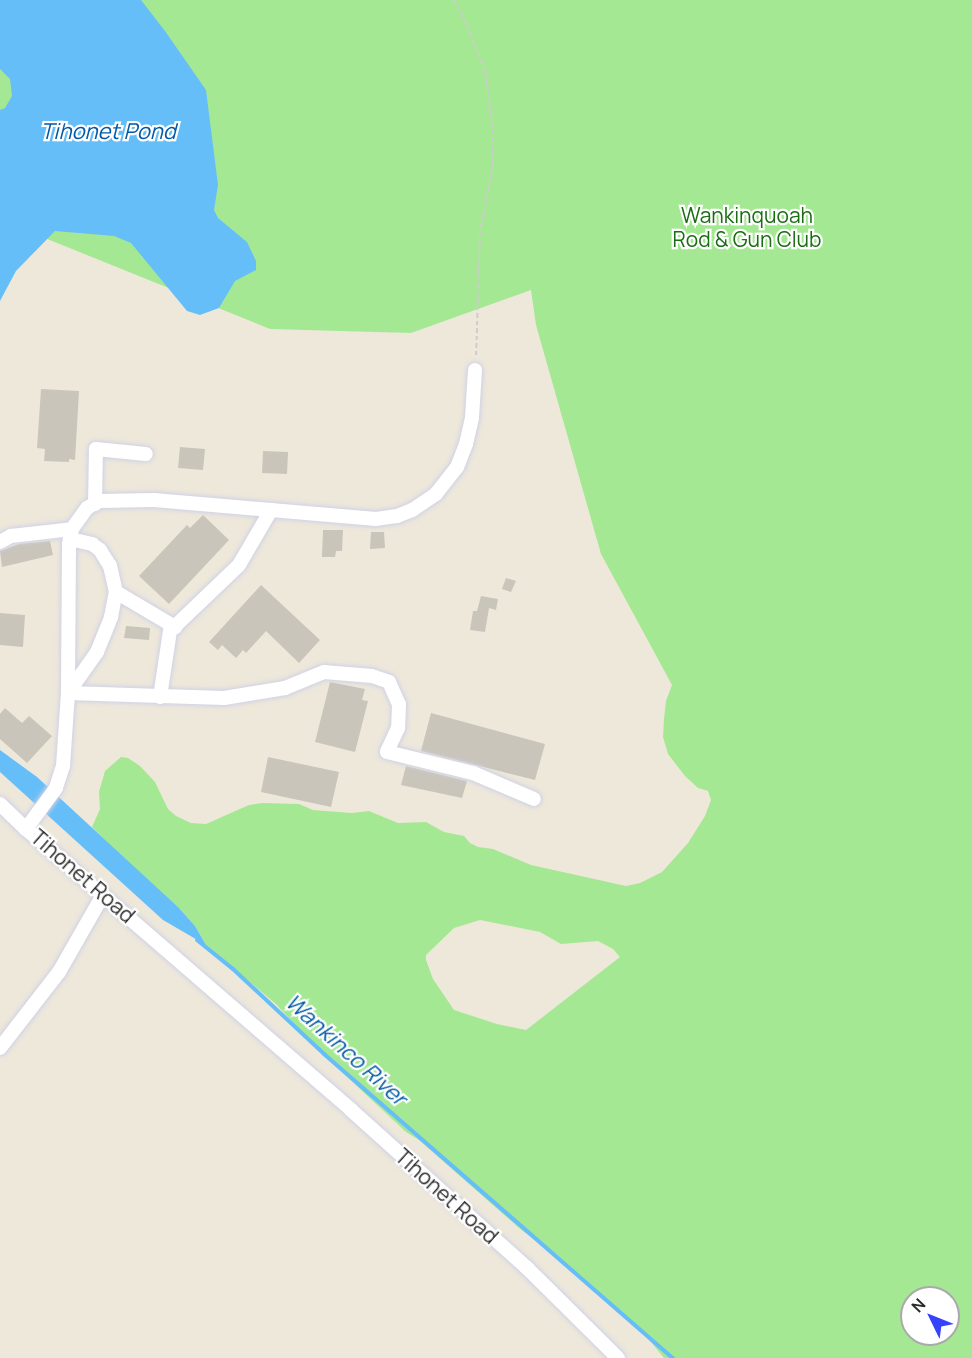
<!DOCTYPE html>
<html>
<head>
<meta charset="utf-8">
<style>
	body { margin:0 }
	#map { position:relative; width:972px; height:1358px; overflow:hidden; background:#eee8db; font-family:Manrope,sans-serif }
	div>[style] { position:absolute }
	.green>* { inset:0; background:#a5e893 }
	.water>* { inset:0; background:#66bef8 }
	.stream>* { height:4px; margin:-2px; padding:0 2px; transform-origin:2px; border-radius:2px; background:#66bef8 }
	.building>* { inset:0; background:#c9c5bb }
	.path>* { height:2px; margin-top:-1px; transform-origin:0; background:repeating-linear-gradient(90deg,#ccc 0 4.5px,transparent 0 7.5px) }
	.roads { filter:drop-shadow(0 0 2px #d0d2e4) drop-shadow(0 0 2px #d0d2e4) }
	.minor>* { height:14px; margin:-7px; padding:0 7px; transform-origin:7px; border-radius:7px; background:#fff }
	span { translate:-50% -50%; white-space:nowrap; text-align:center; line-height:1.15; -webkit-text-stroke:4.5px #fff; paint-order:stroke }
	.park-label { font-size:21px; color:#1b6d14 }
	.street-label { font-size:21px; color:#2a2a2a }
	.water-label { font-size:22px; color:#0359a6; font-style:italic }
	.north { position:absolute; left:900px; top:1286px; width:60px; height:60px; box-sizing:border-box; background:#fff; border:2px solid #aaa; border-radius:50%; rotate:313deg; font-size:16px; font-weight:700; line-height:24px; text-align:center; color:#2a2a2a }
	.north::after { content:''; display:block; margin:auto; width:21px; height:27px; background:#3742ff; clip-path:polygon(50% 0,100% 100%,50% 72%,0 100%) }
</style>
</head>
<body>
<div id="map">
	<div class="green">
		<div style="clip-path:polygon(evenodd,0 0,972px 0,972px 1358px,664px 1358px,642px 1331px,593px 1291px,563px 1261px,519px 1228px,419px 1140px,406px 1132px,313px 1045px,276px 1004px,206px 945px,195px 926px,179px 908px,136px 871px,92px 827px,100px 809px,99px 792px,105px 771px,121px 757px,128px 758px,140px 766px,155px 782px,168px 809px,176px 816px,191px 823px,206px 824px,249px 805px,262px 803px,299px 804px,313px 810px,352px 813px,369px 811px,398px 823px,426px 822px,444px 832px,464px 836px,470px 843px,478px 847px,493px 849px,531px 865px,626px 886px,640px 883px,662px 872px,688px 843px,705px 816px,711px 800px,708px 791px,698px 788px,685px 776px,668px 754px,663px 737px,664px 719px,666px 701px,672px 685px,601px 554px,536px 325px,531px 290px,411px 333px,270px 329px,25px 230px,0 229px,0 0,480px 920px,540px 932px,561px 944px,598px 941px,613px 949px,620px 957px,526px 1030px,497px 1024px,454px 1010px,433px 979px,426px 960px,426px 955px,454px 928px,480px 920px,0 0,912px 1298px,948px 1298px,948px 1334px,912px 1334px,912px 1298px)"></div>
	</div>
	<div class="water">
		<div style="clip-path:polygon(0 0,141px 0,165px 31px,206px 90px,218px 185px,214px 210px,218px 218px,247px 242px,256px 261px,256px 270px,235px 281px,219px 308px,200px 315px,187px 311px,131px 243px,114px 236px,55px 231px,16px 271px,0 301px,0 110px,5px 108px,12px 96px,10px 79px,0 69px)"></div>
		<div style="clip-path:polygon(0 750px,37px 777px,179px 908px,195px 926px,206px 945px,163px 920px,0 772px)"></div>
	</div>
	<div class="stream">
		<div style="left:197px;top:940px;width:46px;rotate:38.9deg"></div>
		<div style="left:233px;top:969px;width:125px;rotate:43deg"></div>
		<div style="left:324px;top:1054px;width:463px;rotate:41.1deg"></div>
	</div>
	<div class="building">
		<div style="clip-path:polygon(41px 389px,79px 391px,75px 460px,69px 459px,69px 462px,44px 461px,45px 449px,37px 448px)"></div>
		<div style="clip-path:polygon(180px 447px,205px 449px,203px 470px,178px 468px)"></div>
		<div style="clip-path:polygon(263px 451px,288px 452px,287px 474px,262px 473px)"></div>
		<div style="clip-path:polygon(203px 515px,229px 540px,169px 604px,139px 576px,187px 525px,190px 528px)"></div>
		<div style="clip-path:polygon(323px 530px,343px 530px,342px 551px,336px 551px,335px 557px,322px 557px)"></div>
		<div style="clip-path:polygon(371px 532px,384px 532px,385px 548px,370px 549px)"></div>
		<div style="clip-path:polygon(50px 541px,53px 555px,2px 567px,0 551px,19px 544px)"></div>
		<div style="clip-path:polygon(506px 578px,516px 581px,511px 592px,502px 589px)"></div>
		<div style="clip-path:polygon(261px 585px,320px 640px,299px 663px,266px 631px,246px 653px,243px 650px,236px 658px,222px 645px,218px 650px,209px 642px)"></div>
		<div style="clip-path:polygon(481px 596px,498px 599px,496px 610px,489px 608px,485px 632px,470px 630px,473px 611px,477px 611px)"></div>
		<div style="clip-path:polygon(0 613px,25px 615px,23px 647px,0 645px)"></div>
		<div style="clip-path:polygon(126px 626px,150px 628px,149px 640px,124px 638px)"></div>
		<div style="clip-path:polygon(330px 682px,365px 689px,362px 700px,368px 701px,355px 752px,315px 742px)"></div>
		<div style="clip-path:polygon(5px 708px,22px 723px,29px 716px,52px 736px,27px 763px,0 739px,0 714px)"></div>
		<div style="clip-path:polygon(431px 713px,545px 744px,535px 780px,421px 751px)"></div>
		<div style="clip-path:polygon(268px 757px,339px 772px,331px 807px,261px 792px)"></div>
		<div style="clip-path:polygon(406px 766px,467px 781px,462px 798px,401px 785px)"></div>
	</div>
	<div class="path">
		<div style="left:454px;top:0;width:28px;rotate:63deg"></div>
		<div style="left:467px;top:25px;width:49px;rotate:68.6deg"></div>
		<div style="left:485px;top:71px;width:60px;rotate:82.3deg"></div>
		<div style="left:493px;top:130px;width:35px;rotate:90deg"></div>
		<div style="left:493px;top:165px;width:67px;rotate:101.1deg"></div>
		<div style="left:480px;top:231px;width:127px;rotate:91.8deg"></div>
	</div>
	<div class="roads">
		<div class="minor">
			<div style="left:475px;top:370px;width:48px;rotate:93.6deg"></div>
			<div style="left:472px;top:418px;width:27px;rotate:103deg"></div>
			<div style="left:466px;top:444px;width:25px;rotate:111deg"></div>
			<div style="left:457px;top:467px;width:34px;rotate:128deg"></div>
			<div style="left:436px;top:494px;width:29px;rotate:146deg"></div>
			<div style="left:412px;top:510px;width:16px;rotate:158deg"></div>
			<div style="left:397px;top:516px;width:21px;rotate:172deg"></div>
			<div style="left:376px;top:519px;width:223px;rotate:-175.1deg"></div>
			<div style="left:154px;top:500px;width:55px;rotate:179deg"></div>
			<div style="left:99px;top:501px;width:14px;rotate:150deg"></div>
			<div style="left:87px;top:508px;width:26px;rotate:126deg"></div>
			<div style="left:72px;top:529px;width:16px;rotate:101deg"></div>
			<div style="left:69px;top:545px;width:148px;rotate:90.4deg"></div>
			<div style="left:68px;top:693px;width:73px;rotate:93.9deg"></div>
			<div style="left:63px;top:766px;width:23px;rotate:108deg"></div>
			<div style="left:56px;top:788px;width:51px;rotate:126.2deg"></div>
			<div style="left:26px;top:829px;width:430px;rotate:40.8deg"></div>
			<div style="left:351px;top:1110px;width:237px;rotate:41.9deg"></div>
			<div style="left:527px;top:1268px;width:128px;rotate:44.7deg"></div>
			<div style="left:95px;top:504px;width:55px;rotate:-89deg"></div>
			<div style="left:96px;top:449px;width:50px;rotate:5.7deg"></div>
			<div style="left:0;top:542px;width:13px;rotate:-29deg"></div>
			<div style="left:11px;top:536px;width:61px;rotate:-6.5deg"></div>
			<div style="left:116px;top:592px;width:69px;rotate:30.7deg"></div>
			<div style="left:68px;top:693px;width:156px;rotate:1.8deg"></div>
			<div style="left:224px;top:698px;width:62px;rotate:-9.3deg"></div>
			<div style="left:285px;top:688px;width:42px;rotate:-22.3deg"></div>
			<div style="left:324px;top:672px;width:48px;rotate:4.8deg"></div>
			<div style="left:372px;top:676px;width:18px;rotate:19deg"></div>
			<div style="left:389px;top:682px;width:24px;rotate:66deg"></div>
			<div style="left:399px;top:704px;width:24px;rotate:92deg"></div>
			<div style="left:398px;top:728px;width:26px;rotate:115deg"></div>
			<div style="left:387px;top:752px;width:89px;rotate:13.7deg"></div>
			<div style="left:473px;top:773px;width:66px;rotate:23.1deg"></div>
			<div style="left:68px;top:693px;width:50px;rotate:-54.7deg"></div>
			<div style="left:97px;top:652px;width:38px;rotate:-68deg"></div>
			<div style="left:111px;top:617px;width:25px;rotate:-79deg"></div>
			<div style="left:116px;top:592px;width:27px;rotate:-103deg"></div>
			<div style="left:110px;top:566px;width:19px;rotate:-122deg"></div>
			<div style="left:100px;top:550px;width:10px;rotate:-143deg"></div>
			<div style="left:92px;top:544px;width:23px;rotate:-167deg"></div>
			<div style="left:160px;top:697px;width:67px;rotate:-81.4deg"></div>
			<div style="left:170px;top:631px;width:95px;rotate:-43.7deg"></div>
			<div style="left:239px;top:565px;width:64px;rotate:-59.8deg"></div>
			<div style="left:0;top:804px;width:36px;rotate:44deg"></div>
			<div style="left:0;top:1048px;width:96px;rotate:-52.2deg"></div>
			<div style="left:59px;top:972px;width:89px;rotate:-60.3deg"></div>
		</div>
	</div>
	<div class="park-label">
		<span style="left:747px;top:227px">Wankinquoah<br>Rod &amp; Gun Club</span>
	</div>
	<div class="street-label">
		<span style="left:83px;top:876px;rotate:41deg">Tihonet Road</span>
		<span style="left:447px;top:1196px;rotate:42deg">Tihonet Road</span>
	</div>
	<div class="water-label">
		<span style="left:108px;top:132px">Tihonet Pond</span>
		<span style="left:346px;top:1050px;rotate:42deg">Wankinco River</span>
	</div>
	<div class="north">N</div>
</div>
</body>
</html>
